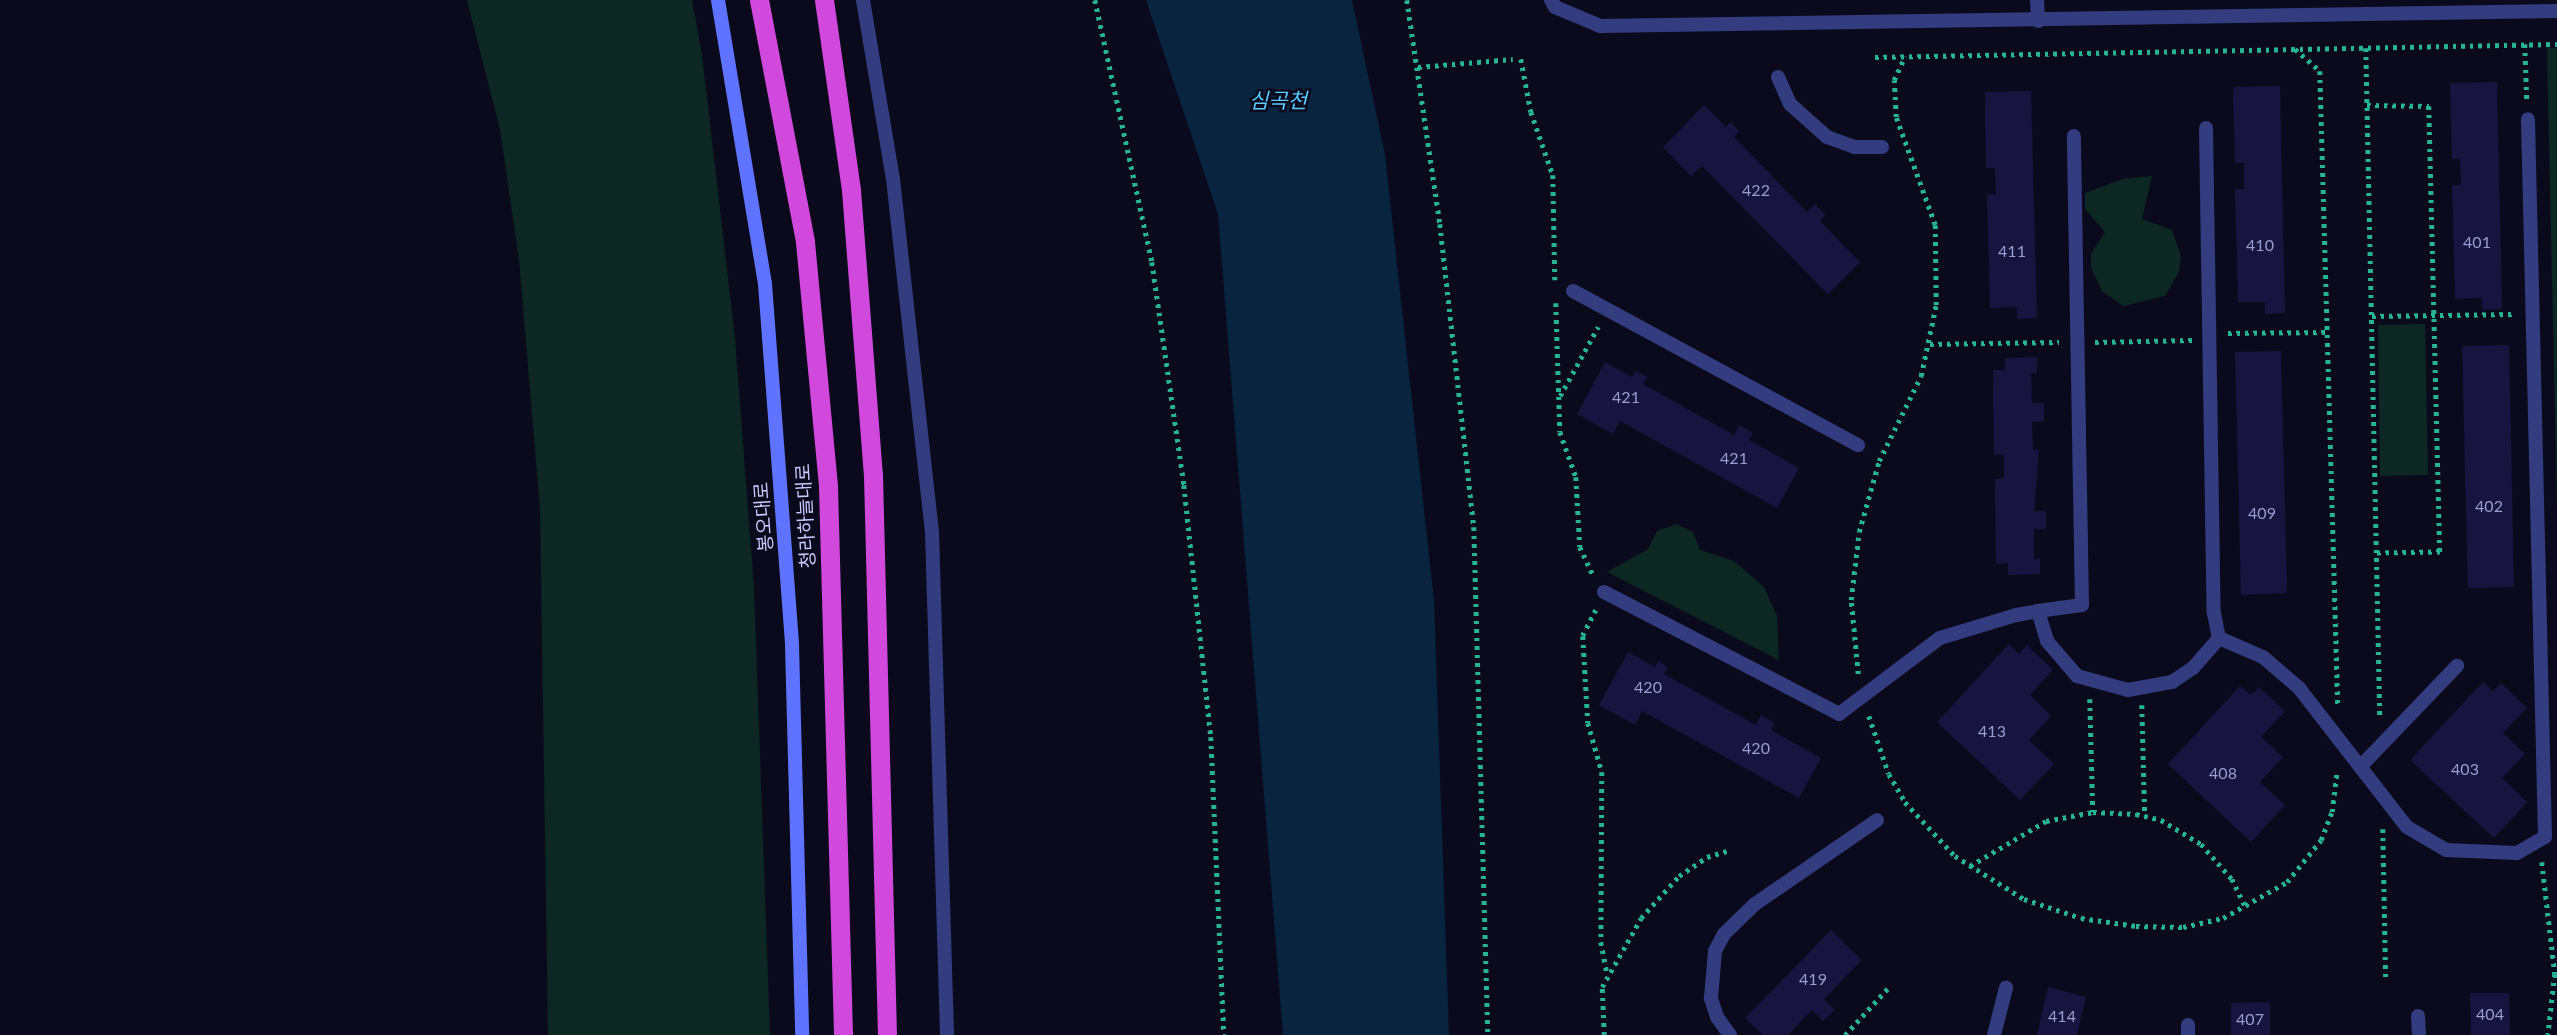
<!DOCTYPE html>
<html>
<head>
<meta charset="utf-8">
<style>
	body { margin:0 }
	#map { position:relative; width:2557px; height:1035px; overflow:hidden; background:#0b0a1d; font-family:Lato,"Noto Sans KR",sans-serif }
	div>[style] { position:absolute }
	.green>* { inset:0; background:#0d2722 }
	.water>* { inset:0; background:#08243f }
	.building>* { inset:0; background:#17153f }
	.path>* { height:4.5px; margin-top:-2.25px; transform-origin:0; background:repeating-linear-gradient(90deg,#26b495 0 3.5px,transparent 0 8.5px) }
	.service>* { height:14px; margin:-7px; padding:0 7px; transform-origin:7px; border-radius:7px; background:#333c7f }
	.minor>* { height:14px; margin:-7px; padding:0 7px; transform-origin:7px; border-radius:7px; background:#333c7f }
	.tertiary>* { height:14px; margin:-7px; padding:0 7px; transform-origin:7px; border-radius:7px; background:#333c7f }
	.secondary>* { height:14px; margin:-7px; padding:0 7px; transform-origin:7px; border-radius:7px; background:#5e73ff }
	.trunk>* { height:19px; margin:-9.5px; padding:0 9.5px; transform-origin:9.5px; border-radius:9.5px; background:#d048dc }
	span { translate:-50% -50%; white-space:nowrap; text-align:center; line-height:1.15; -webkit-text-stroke:5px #0b0a1d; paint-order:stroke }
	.number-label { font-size:16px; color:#9b9ccf }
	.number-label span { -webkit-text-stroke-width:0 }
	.street-label { font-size:19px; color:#c7c9ff }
	.water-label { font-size:21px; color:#55cbff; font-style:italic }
</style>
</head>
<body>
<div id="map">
	<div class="green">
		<div style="clip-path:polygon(467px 0,692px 0,702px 55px,735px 338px,754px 588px,770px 1035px,548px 1035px,540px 509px,519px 260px,500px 129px)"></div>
		<div style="clip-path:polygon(2547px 48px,2557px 48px,2557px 511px)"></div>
		<div style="clip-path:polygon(2152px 176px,2142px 219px,2172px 230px,2181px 256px,2179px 272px,2165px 296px,2123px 306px,2102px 291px,2091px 268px,2091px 254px,2105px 232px,2085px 209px,2085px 193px,2123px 179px)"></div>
		<div style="clip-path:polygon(2425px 324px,2428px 475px,2380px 476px,2378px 325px)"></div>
		<div style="clip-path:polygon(1676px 524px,1693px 532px,1700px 550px,1734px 561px,1764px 587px,1777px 616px,1779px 660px,1607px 572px,1648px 549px,1657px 531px)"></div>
	</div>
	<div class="water">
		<div style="clip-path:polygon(1146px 0,1352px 0,1385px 155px,1434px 601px,1449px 1035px,1283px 1035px,1218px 214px)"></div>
	</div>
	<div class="building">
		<div style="clip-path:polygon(2497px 82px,2502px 309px,2482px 310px,2482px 298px,2455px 299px,2452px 185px,2461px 185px,2460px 159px,2452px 159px,2450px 83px)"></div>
		<div style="clip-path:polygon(2280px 86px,2285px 313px,2265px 314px,2265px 302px,2238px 302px,2235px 189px,2244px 189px,2244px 163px,2235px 163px,2233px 87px)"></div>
		<div style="clip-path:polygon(2031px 91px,2037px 318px,2017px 319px,2017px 307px,1990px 308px,1987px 194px,1996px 194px,1995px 168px,1986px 168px,1985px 92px)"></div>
		<div style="clip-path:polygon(1704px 105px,1726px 127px,1731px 122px,1739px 131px,1734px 137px,1807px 212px,1815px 204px,1825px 215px,1820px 221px,1860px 262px,1828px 294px,1702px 166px,1691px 176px,1663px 147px)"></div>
		<div style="clip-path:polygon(2509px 345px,2514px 587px,2468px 588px,2462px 346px)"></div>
		<div style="clip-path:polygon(2281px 351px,2287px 593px,2241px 595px,2235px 352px)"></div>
		<div style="clip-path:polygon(2037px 357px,2037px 373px,2031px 373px,2032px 403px,2044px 403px,2044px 421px,2032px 422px,2033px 450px,2039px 450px,2034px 511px,2046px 511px,2046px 529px,2034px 529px,2034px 559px,2040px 559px,2040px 574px,2008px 575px,2008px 563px,1996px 564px,1995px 479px,2004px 478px,2004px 455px,1994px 455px,1993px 370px,2005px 370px,2005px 358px)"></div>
		<div style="clip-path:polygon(1605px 362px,1632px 377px,1636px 371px,1647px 377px,1643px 384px,1734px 435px,1739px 425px,1753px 433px,1749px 440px,1799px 468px,1777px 508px,1620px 421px,1613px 434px,1577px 414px)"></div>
		<div style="clip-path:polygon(2009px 644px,2019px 654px,2027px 645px,2053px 670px,2030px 695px,2051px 716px,2029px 740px,2054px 764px,2020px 800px,1937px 722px)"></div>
		<div style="clip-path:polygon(1628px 652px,1655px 667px,1658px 661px,1668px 667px,1664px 674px,1756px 725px,1761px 715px,1775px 723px,1771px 730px,1821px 758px,1799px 798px,1642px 711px,1635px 725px,1599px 705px)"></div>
		<div style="clip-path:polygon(2483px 682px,2493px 691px,2501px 683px,2527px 708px,2503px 733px,2525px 754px,2502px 778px,2527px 802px,2494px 838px,2410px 760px)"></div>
		<div style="clip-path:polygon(2240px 686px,2251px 695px,2259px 687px,2285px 711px,2261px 737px,2283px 757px,2260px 782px,2285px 805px,2251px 842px,2168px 764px)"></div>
		<div style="clip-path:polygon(1831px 930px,1862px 960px,1824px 999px,1835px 1010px,1823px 1021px,1812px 1010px,1788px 1035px,1763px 1035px,1745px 1018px)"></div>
		<div style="clip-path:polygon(2048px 987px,2086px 997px,2077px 1035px,2037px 1035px)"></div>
		<div style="clip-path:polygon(2470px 993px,2509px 993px,2510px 1035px,2471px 1035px)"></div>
		<div style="clip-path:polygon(2270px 1002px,2270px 1035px,2231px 1035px,2231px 1003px)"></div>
	</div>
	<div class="path">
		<div style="left:1095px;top:0;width:268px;rotate:77.7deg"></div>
		<div style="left:1152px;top:262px;width:225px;rotate:81.8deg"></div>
		<div style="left:1184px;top:485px;width:253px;rotate:83.9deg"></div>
		<div style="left:1211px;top:737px;width:298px;rotate:87.5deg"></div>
		<div style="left:1407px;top:0;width:226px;rotate:81.6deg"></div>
		<div style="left:1440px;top:224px;width:305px;rotate:83.6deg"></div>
		<div style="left:1474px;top:527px;width:508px;rotate:88.42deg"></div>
		<div style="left:2525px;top:44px;width:56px;rotate:88deg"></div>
		<div style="left:2366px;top:48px;width:671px;rotate:88.8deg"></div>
		<div style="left:2295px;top:49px;width:33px;rotate:41deg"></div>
		<div style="left:2320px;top:71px;width:635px;rotate:88.38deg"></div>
		<div style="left:1875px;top:57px;width:682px;rotate:-1.09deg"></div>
		<div style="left:1521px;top:59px;width:54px;rotate:79.3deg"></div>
		<div style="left:1531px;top:112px;width:67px;rotate:70.8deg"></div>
		<div style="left:1553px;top:175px;width:105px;rotate:88.9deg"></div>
		<div style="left:1418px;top:67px;width:95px;rotate:-4.8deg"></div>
		<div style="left:2367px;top:105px;width:62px;rotate:0.9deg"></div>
		<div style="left:2429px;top:106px;width:446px;rotate:88.6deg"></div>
		<div style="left:2440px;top:552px;width:63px;rotate:179.1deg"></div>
		<div style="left:1556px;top:303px;width:129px;rotate:88.2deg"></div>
		<div style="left:1560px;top:432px;width:48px;rotate:70.4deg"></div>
		<div style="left:1576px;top:477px;width:70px;rotate:86.7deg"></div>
		<div style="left:1580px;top:547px;width:31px;rotate:65deg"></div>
		<div style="left:2372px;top:316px;width:142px;rotate:-0.8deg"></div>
		<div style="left:2228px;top:333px;width:100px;rotate:-0.6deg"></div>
		<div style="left:2095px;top:342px;width:97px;rotate:-1.2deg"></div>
		<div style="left:1930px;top:344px;width:129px;rotate:-0.9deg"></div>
		<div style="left:1560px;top:396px;width:79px;rotate:-61.2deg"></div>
		<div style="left:1596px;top:610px;width:29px;rotate:117deg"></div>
		<div style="left:1583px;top:636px;width:87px;rotate:86.7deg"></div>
		<div style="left:1588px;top:723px;width:51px;rotate:74.1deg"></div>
		<div style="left:1602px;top:772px;width:170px;rotate:90.3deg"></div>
		<div style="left:1601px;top:942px;width:31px;rotate:79deg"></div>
		<div style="left:1858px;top:674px;width:74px;rotate:-95.4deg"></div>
		<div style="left:1851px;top:600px;width:68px;rotate:-83.3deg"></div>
		<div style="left:1859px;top:532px;width:74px;rotate:-74.3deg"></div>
		<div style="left:1879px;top:461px;width:95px;rotate:-63.7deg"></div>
		<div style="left:1921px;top:376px;width:73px;rotate:-78.1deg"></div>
		<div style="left:1936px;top:305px;width:80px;rotate:-90.7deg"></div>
		<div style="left:1935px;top:225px;width:115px;rotate:-109.9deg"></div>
		<div style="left:1896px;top:117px;width:37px;rotate:-93deg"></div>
		<div style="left:1894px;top:80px;width:26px;rotate:-65deg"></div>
		<div style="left:2090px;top:699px;width:113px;rotate:88.5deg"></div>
		<div style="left:2142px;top:705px;width:111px;rotate:88.5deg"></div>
		<div style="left:1869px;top:716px;width:61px;rotate:71deg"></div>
		<div style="left:1889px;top:774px;width:32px;rotate:60deg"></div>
		<div style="left:1905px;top:802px;width:74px;rotate:47.2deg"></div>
		<div style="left:1955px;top:856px;width:81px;rotate:31.9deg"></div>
		<div style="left:2024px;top:899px;width:60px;rotate:18.4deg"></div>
		<div style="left:2081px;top:918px;width:56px;rotate:8.3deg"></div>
		<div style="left:2136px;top:926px;width:47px;rotate:1.2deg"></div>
		<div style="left:2183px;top:927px;width:41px;rotate:-12.7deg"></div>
		<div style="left:2223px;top:918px;width:73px;rotate:-29.4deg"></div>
		<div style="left:2287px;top:882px;width:54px;rotate:-51deg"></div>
		<div style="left:2321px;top:840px;width:30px;rotate:-69deg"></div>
		<div style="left:2332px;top:812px;width:42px;rotate:-83.2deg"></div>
		<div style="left:2383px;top:829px;width:151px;rotate:88.9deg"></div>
		<div style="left:2542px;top:862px;width:113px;rotate:83.4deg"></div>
		<div style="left:2555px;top:974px;width:61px;rotate:96.5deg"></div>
		<div style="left:1970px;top:866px;width:88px;rotate:-30.6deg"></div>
		<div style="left:2046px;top:821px;width:48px;rotate:-10.8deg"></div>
		<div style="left:2093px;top:812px;width:43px;rotate:2.7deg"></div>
		<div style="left:2136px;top:814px;width:26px;rotate:13deg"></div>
		<div style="left:2161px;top:820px;width:47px;rotate:31deg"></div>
		<div style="left:2201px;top:844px;width:47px;rotate:48.5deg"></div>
		<div style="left:2232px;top:879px;width:32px;rotate:64deg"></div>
		<div style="left:1604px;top:1035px;width:48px;rotate:-92.4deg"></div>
		<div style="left:1602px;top:987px;width:79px;rotate:-60.5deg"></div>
		<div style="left:1641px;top:918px;width:57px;rotate:-47.9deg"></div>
		<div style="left:1679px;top:876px;width:34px;rotate:-34deg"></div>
		<div style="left:1707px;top:857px;width:21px;rotate:-17deg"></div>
		<div style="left:1845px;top:1035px;width:64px;rotate:-47.5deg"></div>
	</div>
	<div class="service">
		<div style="left:1778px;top:77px;width:30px;rotate:66deg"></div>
		<div style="left:1790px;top:104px;width:50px;rotate:41.7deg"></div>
		<div style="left:1827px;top:137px;width:30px;rotate:20deg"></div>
		<div style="left:1855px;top:147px;width:27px"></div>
		<div style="left:2206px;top:128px;width:485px;rotate:89.1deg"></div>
		<div style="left:2214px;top:613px;width:25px;rotate:79deg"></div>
		<div style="left:1573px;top:291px;width:324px;rotate:28.4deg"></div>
		<div style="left:1604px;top:592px;width:265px;rotate:27.4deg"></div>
		<div style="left:1839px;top:714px;width:126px;rotate:-37deg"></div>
		<div style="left:1940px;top:638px;width:79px;rotate:-16.8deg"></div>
		<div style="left:2016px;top:615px;width:22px;rotate:-10deg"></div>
		<div style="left:2038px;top:611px;width:31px;rotate:73deg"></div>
		<div style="left:2047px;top:641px;width:46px;rotate:49.4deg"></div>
		<div style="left:2077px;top:676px;width:53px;rotate:15.4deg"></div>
		<div style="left:2128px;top:690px;width:45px;rotate:-10.3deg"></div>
		<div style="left:2172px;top:682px;width:25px;rotate:-34deg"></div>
		<div style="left:2193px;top:668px;width:40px;rotate:-49deg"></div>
		<div style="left:2219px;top:638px;width:48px;rotate:23.4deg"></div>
		<div style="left:2263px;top:657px;width:48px;rotate:40.7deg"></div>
		<div style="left:2299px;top:688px;width:176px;rotate:52.2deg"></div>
		<div style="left:2407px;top:827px;width:45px;rotate:30.5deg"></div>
		<div style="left:2446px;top:850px;width:71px;rotate:2.4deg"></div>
		<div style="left:2517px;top:853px;width:32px;rotate:-30deg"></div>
		<div style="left:2545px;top:837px;width:718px;rotate:-91.36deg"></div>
		<div style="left:2038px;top:611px;width:44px;rotate:-7.8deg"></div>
		<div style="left:2082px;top:605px;width:469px;rotate:-91deg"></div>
		<div style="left:2361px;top:766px;width:139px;rotate:-46.2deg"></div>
		<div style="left:2418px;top:1016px;width:19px;rotate:87deg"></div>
		<div style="left:2188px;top:1025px;width:10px;rotate:90deg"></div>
		<div style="left:1730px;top:1035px;width:22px;rotate:-126deg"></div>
		<div style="left:1717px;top:1017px;width:20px;rotate:-108deg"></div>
		<div style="left:1711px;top:998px;width:47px;rotate:-85.1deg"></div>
		<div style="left:1715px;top:951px;width:19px;rotate:-62deg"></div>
		<div style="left:1724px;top:934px;width:43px;rotate:-44.1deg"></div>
		<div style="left:1755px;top:904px;width:148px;rotate:-34.5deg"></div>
		<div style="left:1994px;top:1035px;width:49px;rotate:-75.7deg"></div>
	</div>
	<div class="minor">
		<div style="left:1551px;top:0;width:8px;rotate:60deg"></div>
		<div style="left:1555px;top:7px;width:49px;rotate:22.9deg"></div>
		<div style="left:1600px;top:26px;width:957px;rotate:-0.9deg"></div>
		<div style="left:2037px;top:0;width:21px;rotate:87deg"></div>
	</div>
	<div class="tertiary">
		<div style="left:863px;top:0;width:181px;rotate:80.5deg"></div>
		<div style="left:893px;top:179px;width:355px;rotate:83.7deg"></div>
		<div style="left:932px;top:532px;width:503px;rotate:88.29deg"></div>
	</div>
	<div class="secondary">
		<div style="left:718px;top:0;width:288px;rotate:80.6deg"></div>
		<div style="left:765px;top:284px;width:362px;rotate:85.7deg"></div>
		<div style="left:792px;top:645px;width:390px;rotate:88.5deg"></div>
	</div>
	<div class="trunk">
		<div style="left:759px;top:0;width:246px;rotate:79.2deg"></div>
		<div style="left:805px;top:242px;width:246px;rotate:84.6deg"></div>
		<div style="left:828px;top:487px;width:548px;rotate:88.43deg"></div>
		<div style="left:824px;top:0;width:192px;rotate:81.9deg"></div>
		<div style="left:851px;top:190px;width:286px;rotate:85.6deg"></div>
		<div style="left:873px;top:475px;width:560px;rotate:88.57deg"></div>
	</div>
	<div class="number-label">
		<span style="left:1756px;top:190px">422</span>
		<span style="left:2477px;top:242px">401</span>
		<span style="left:2260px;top:245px">410</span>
		<span style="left:2012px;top:251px">411</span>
		<span style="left:1626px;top:397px">421</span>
		<span style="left:1734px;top:458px">421</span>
		<span style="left:2489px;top:506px">402</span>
		<span style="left:2262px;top:513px">409</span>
		<span style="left:1648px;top:687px">420</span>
		<span style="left:1992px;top:731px">413</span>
		<span style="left:1756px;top:748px">420</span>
		<span style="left:2465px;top:769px">403</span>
		<span style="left:2223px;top:773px">408</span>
		<span style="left:1813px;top:979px">419</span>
		<span style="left:2490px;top:1014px">404</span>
		<span style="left:2062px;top:1016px">414</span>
		<span style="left:2250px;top:1019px">407</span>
	</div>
	<div class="street-label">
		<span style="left:805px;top:516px;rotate:-93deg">청라하늘대로</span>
		<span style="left:763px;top:517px;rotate:-94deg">봉오대로</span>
	</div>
	<div class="water-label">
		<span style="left:1278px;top:100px">심곡천</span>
	</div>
</div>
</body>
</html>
